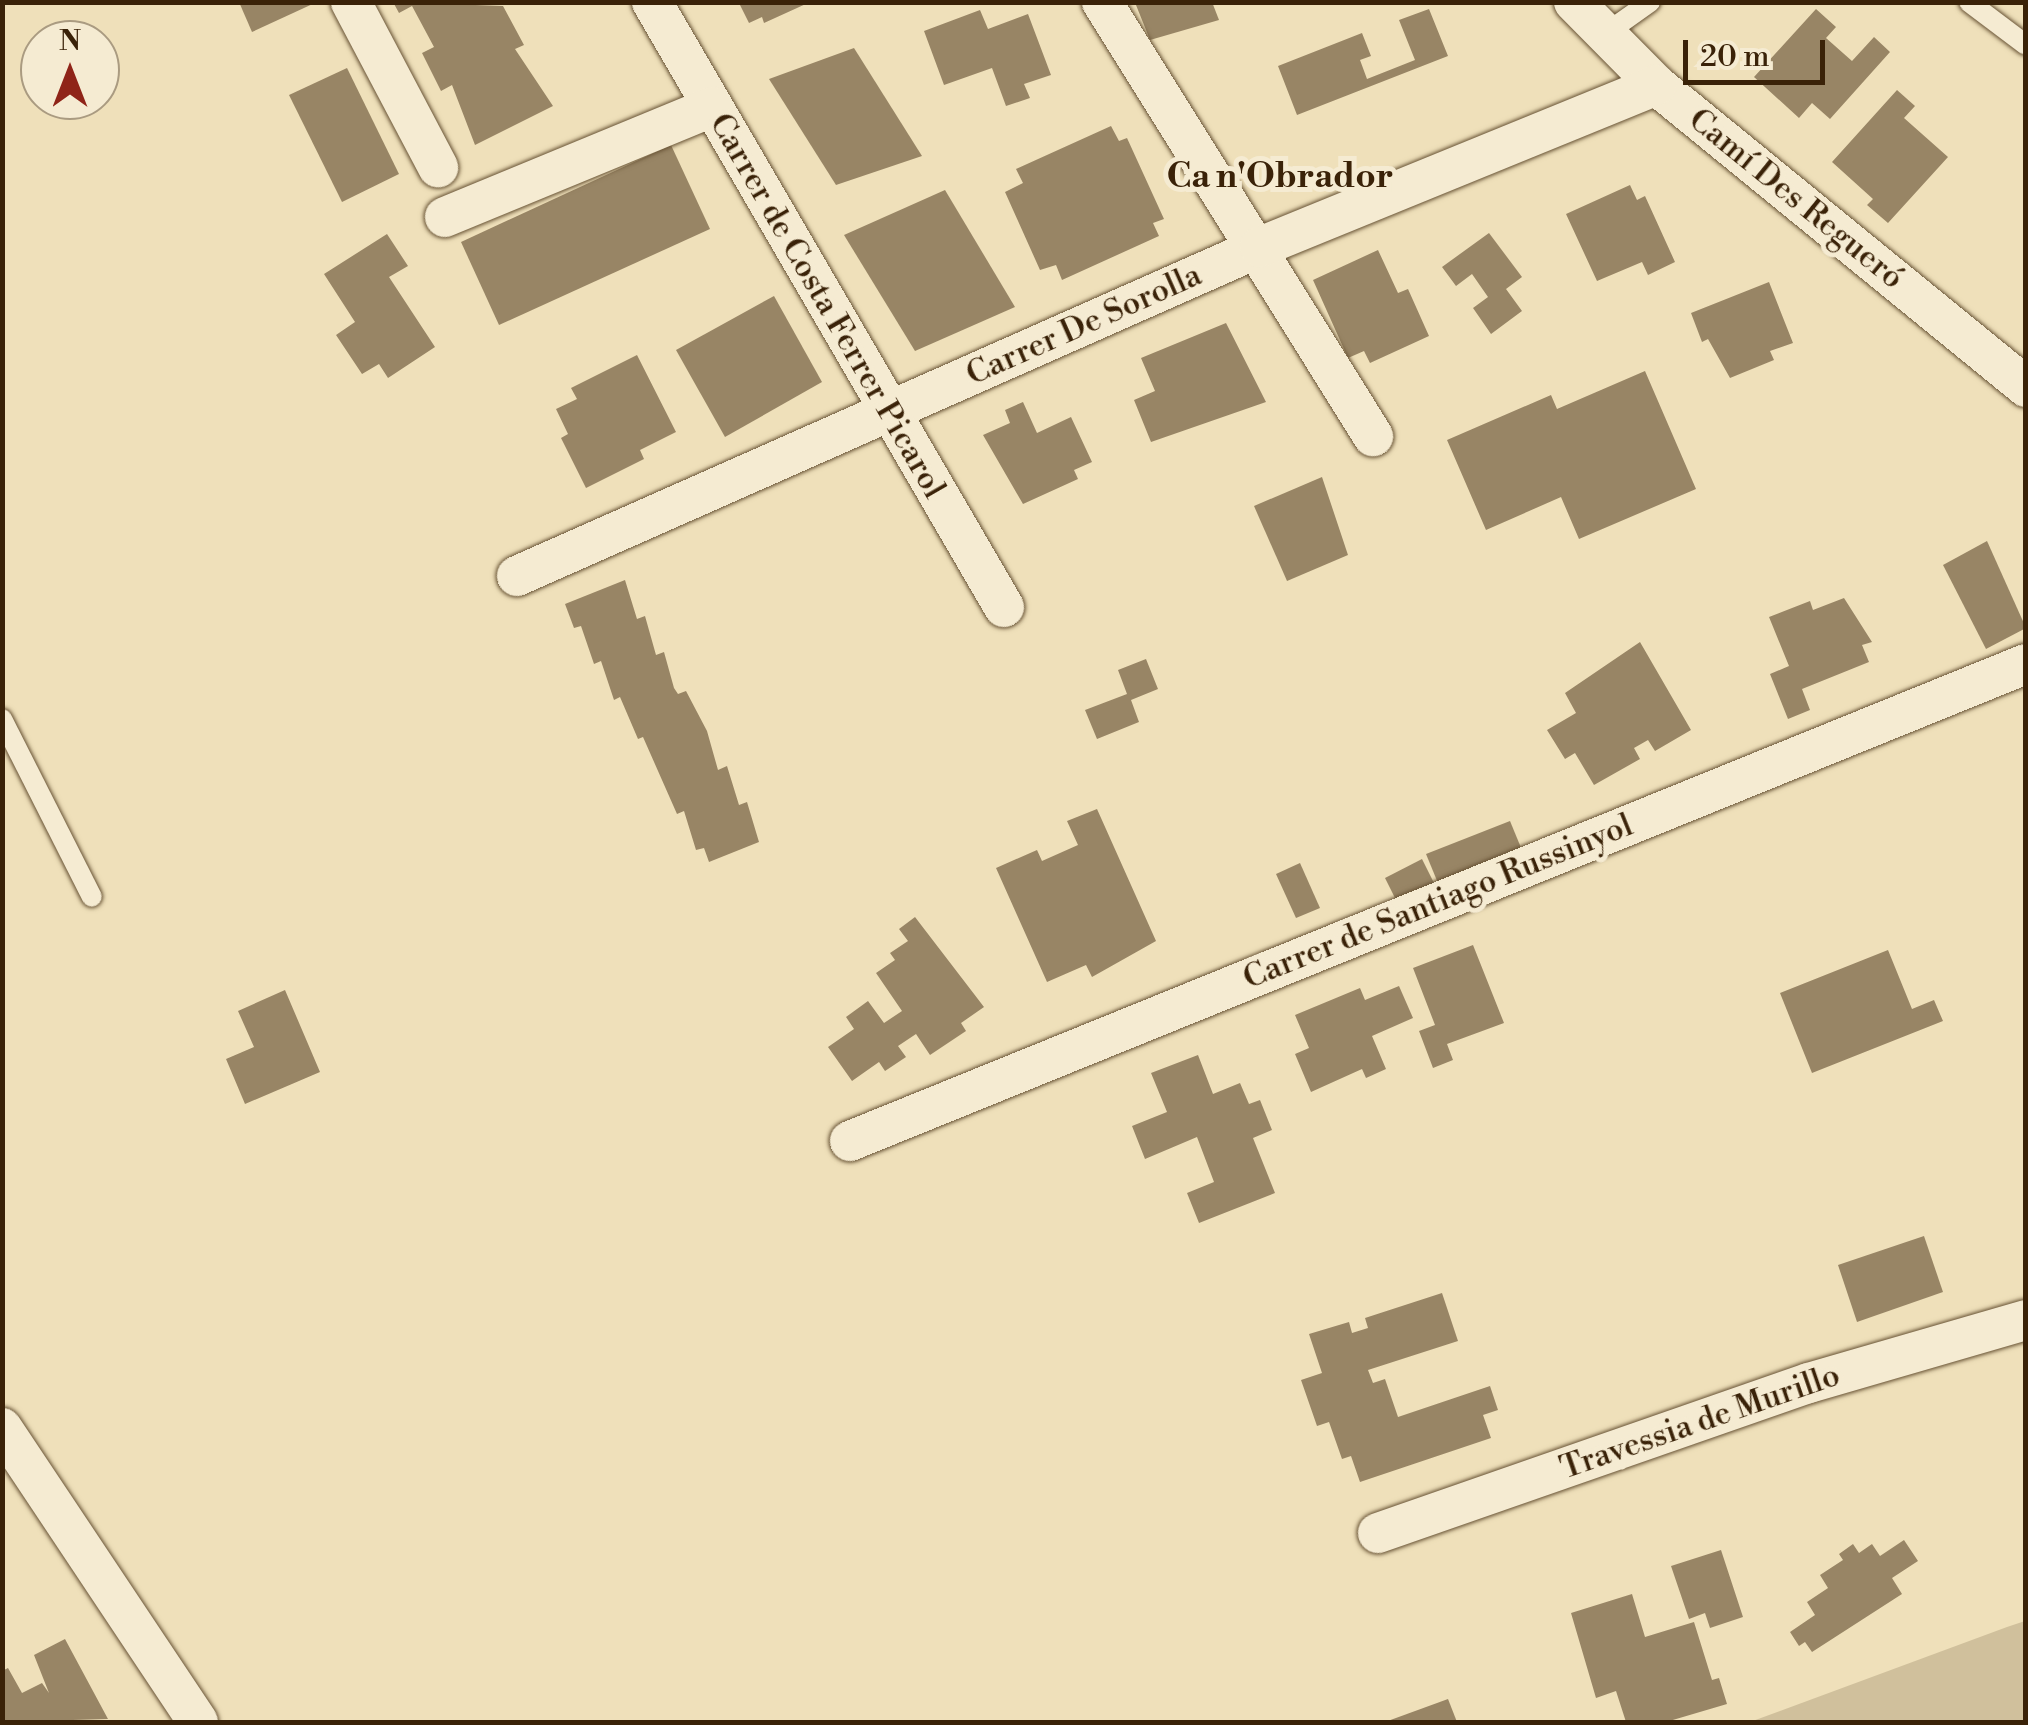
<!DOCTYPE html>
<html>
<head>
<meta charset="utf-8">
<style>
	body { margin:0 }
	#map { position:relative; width:2028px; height:1725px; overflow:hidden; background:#efe0ba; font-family:"Libre Bodoni",serif }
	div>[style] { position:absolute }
	.green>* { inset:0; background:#d0c09c }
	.building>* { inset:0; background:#988565 }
	.roads { filter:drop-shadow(0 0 2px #675234) drop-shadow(0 0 2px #675234) }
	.lane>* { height:20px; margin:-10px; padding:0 10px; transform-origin:10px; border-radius:10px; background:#f5ebd2 }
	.street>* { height:40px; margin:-20px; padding:0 20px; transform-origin:20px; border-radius:20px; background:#f5ebd2 }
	span { translate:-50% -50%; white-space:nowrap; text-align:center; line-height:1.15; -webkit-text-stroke:10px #f5ebd2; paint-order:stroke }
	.street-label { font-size:32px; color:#3a2208 }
	.neighbourhood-label { font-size:35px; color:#3a2208; font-weight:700 }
	.frame { position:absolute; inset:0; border:5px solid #3a2208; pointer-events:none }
	.north { position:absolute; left:20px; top:20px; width:100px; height:100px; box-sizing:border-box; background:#f5ebd2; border:2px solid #aa9b81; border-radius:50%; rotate:0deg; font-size:28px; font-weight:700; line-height:40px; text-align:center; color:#3a2208 }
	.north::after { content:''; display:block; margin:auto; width:35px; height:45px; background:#8f2418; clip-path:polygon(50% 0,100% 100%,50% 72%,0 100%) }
	.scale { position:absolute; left:1683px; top:40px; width:142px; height:45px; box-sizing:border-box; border:5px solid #3a2208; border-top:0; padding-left:12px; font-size:30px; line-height:35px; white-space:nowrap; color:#3a2208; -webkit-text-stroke:8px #f5ebd2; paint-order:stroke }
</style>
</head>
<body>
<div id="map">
	<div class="green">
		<div style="clip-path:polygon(2025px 1621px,2025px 1722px,1750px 1722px,2007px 1627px)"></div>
	</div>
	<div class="building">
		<div style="clip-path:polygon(239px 2px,317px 2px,252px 32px)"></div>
		<div style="clip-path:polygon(393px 2px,503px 6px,524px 45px,515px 49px,553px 106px,475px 145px,452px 85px,441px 91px,422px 53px,434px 47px,412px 6px,399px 13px)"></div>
		<div style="clip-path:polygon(1143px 2px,1212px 2px,1219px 20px,1150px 40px,1136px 5px)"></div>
		<div style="clip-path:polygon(739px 3px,808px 3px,764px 23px,762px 17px,749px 23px)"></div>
		<div style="clip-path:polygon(1429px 9px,1448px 56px,1297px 115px,1278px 66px,1362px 33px,1371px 56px,1360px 60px,1367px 79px,1415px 60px,1399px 20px)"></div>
		<div style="clip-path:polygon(1816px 9px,1836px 27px,1826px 38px,1852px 61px,1874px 37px,1890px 52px,1830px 119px,1812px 103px,1799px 118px,1754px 77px)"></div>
		<div style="clip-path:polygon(980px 10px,988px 29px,1028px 14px,1051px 75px,1024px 84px,1030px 98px,1006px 106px,992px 68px,944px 85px,924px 31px)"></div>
		<div style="clip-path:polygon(854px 48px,922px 156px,836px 185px,769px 79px)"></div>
		<div style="clip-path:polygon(347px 68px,399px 174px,342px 202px,289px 95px)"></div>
		<div style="clip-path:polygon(1897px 90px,1915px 106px,1904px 118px,1948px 157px,1888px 223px,1867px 205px,1873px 199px,1832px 162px)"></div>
		<div style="clip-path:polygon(1111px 126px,1119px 141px,1127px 138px,1164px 219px,1153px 223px,1159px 236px,1062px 280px,1056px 265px,1040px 270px,1005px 192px,1023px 183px,1016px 169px)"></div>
		<div style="clip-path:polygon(671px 145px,710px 229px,499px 325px,461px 242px)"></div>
		<div style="clip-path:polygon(1630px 185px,1637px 200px,1645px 196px,1675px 262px,1648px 275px,1642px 262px,1597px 281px,1566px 214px)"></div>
		<div style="clip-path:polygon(945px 190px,1015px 307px,915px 351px,844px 235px)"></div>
		<div style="clip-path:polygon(1489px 233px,1522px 277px,1506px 289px,1522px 311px,1491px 334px,1473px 308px,1488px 297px,1472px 274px,1456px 286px,1442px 267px)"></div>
		<div style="clip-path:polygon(387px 234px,408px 266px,389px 277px,435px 347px,388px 378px,379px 364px,362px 374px,336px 335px,355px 322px,324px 274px)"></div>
		<div style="clip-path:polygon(1378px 250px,1398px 293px,1408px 289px,1429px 336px,1370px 363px,1364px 351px,1348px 358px,1313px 280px)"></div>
		<div style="clip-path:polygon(1769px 282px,1793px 343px,1770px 351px,1774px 360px,1730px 378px,1708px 339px,1702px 342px,1691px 313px)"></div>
		<div style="clip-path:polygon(774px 296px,822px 382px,725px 437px,676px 350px)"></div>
		<div style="clip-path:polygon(1226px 323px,1266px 402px,1151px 442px,1134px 400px,1155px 391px,1141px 358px)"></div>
		<div style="clip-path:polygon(637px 355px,676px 432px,640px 450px,644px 459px,586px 488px,561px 438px,568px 434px,556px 409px,577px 399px,571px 388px)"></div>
		<div style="clip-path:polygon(1645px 371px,1696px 489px,1579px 539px,1561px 497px,1486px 530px,1447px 440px,1551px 395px,1557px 409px)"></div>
		<div style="clip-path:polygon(1023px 402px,1037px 433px,1071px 417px,1092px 462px,1074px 470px,1078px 479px,1023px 504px,983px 435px,1010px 423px,1005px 410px)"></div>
		<div style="clip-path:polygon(1322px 477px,1348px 555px,1287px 581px,1254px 506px)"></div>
		<div style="clip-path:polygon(1987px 541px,2026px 628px,1986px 649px,1943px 565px)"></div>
		<div style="clip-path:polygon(625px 580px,637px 619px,645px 616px,656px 655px,664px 652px,674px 688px,678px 694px,686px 691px,707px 731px,718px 770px,727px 766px,739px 805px,747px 802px,759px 842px,709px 862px,704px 848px,696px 850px,684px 811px,677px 814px,643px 737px,638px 739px,620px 697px,614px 700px,601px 661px,594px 664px,581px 626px,574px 628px,565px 604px)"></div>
		<div style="clip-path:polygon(1844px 598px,1872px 642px,1862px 645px,1869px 662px,1802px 689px,1810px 710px,1788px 719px,1770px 674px,1789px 666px,1769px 617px,1810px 601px,1813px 610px)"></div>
		<div style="clip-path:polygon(1640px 642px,1691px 730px,1655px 751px,1648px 740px,1634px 748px,1640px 759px,1594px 785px,1575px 753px,1565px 759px,1547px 730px,1576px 713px,1565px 693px)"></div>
		<div style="clip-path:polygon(1146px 659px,1158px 689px,1131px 700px,1139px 722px,1097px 739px,1085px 710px,1127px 694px,1118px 670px)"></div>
		<div style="clip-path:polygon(1097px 809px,1156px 941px,1092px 977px,1086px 965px,1047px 982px,996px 868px,1037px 850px,1042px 861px,1078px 845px,1067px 821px)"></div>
		<div style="clip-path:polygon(1510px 821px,1524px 855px,1440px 888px,1426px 854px)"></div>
		<div style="clip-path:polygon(1422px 859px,1434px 883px,1397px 902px,1385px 878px)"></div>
		<div style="clip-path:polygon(1300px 863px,1320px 908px,1296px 918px,1276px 874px)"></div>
		<div style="clip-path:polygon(915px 917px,984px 1007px,961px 1023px,966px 1031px,930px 1055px,916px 1034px,898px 1046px,906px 1057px,885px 1071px,879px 1062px,852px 1081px,828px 1047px,854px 1029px,846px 1017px,868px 1001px,884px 1023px,902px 1011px,876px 973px,895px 960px,890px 953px,908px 941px,899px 929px)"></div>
		<div style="clip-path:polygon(1473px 945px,1504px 1023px,1447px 1044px,1453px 1060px,1433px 1068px,1419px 1031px,1435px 1025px,1413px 968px)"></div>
		<div style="clip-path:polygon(1888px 950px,1912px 1009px,1934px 1000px,1943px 1021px,1812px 1073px,1780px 993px)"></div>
		<div style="clip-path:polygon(1399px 986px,1413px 1018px,1372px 1036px,1386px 1069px,1366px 1078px,1362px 1069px,1311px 1092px,1295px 1054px,1309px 1048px,1295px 1015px,1360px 988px,1365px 1000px)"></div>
		<div style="clip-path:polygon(285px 990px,320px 1072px,245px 1104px,226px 1059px,254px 1047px,238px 1011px)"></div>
		<div style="clip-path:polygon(1198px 1055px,1213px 1094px,1240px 1083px,1249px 1104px,1260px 1100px,1272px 1130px,1253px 1138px,1275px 1193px,1199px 1223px,1187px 1193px,1214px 1182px,1197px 1137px,1145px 1159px,1132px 1126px,1167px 1112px,1151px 1073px)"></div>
		<div style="clip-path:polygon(1924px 1236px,1943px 1292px,1857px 1322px,1838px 1265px)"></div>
		<div style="clip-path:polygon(1442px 1293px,1458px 1341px,1368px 1370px,1373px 1383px,1385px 1379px,1398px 1417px,1490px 1386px,1498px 1410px,1483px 1415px,1491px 1438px,1360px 1482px,1351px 1456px,1342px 1459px,1329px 1422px,1317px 1426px,1301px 1380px,1322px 1373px,1309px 1334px,1349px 1322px,1352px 1333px,1368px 1328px,1365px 1318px)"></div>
		<div style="clip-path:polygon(1904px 1540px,1918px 1561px,1892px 1578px,1902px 1594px,1812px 1652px,1805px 1642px,1799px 1646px,1790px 1632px,1815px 1615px,1807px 1602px,1828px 1588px,1820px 1575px,1843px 1560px,1839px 1554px,1853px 1544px,1859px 1553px,1872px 1544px,1880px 1556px)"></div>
		<div style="clip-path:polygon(1721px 1550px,1743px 1617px,1710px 1628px,1705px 1613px,1689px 1619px,1671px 1566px)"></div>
		<div style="clip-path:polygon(1632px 1594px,1645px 1637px,1694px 1622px,1712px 1680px,1719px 1678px,1727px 1704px,1666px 1722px,1626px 1722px,1616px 1691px,1596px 1698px,1571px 1613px)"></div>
		<div style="clip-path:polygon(65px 1639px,108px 1719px,2px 1722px,2px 1671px,8px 1668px,22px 1693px,42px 1683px,49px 1693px,34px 1655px)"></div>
		<div style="clip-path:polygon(1448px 1699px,1457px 1722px,1385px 1722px)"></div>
	</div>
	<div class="roads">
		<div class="lane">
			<div style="left:1969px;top:2px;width:71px;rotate:37deg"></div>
			<div style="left:1602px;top:36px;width:59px;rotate:-35.3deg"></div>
			<div style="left:2px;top:719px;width:199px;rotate:63.2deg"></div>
		</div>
		<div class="street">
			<div style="left:351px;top:2px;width:187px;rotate:62.2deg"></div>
			<div style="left:652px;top:2px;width:700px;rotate:59.81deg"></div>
			<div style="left:1102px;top:2px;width:512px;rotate:58.02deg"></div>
			<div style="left:1574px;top:2px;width:117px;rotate:45.3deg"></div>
			<div style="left:1656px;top:85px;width:478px;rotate:39.2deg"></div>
			<div style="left:445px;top:217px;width:289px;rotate:-22.4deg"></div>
			<div style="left:517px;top:576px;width:813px;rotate:-23.88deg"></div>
			<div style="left:1260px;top:247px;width:428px;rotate:-22.2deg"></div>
			<div style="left:850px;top:1141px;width:1269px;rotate:-22.08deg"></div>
			<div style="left:2px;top:1428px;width:353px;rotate:56.3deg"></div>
			<div style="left:1378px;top:1533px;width:456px;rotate:-19.2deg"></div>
			<div style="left:1809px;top:1383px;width:226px;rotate:-16.2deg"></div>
		</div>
	</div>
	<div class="street-label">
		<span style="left:1796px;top:199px;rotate:39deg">Camí Des Regueró</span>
		<span style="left:827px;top:306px;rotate:60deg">Carrer de Costa Ferrer Picarol</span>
		<span style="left:1084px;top:325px;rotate:-24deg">Carrer De Sorolla</span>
		<span style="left:1438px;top:902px;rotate:-22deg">Carrer de Santiago Russinyol</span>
		<span style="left:1700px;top:1422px;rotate:-19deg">Travessia de Murillo</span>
	</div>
	<div class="neighbourhood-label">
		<span style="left:1280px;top:177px">Ca n'Obrador</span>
	</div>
	<div class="frame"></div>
	<div class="north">N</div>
	<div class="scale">20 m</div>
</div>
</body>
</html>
